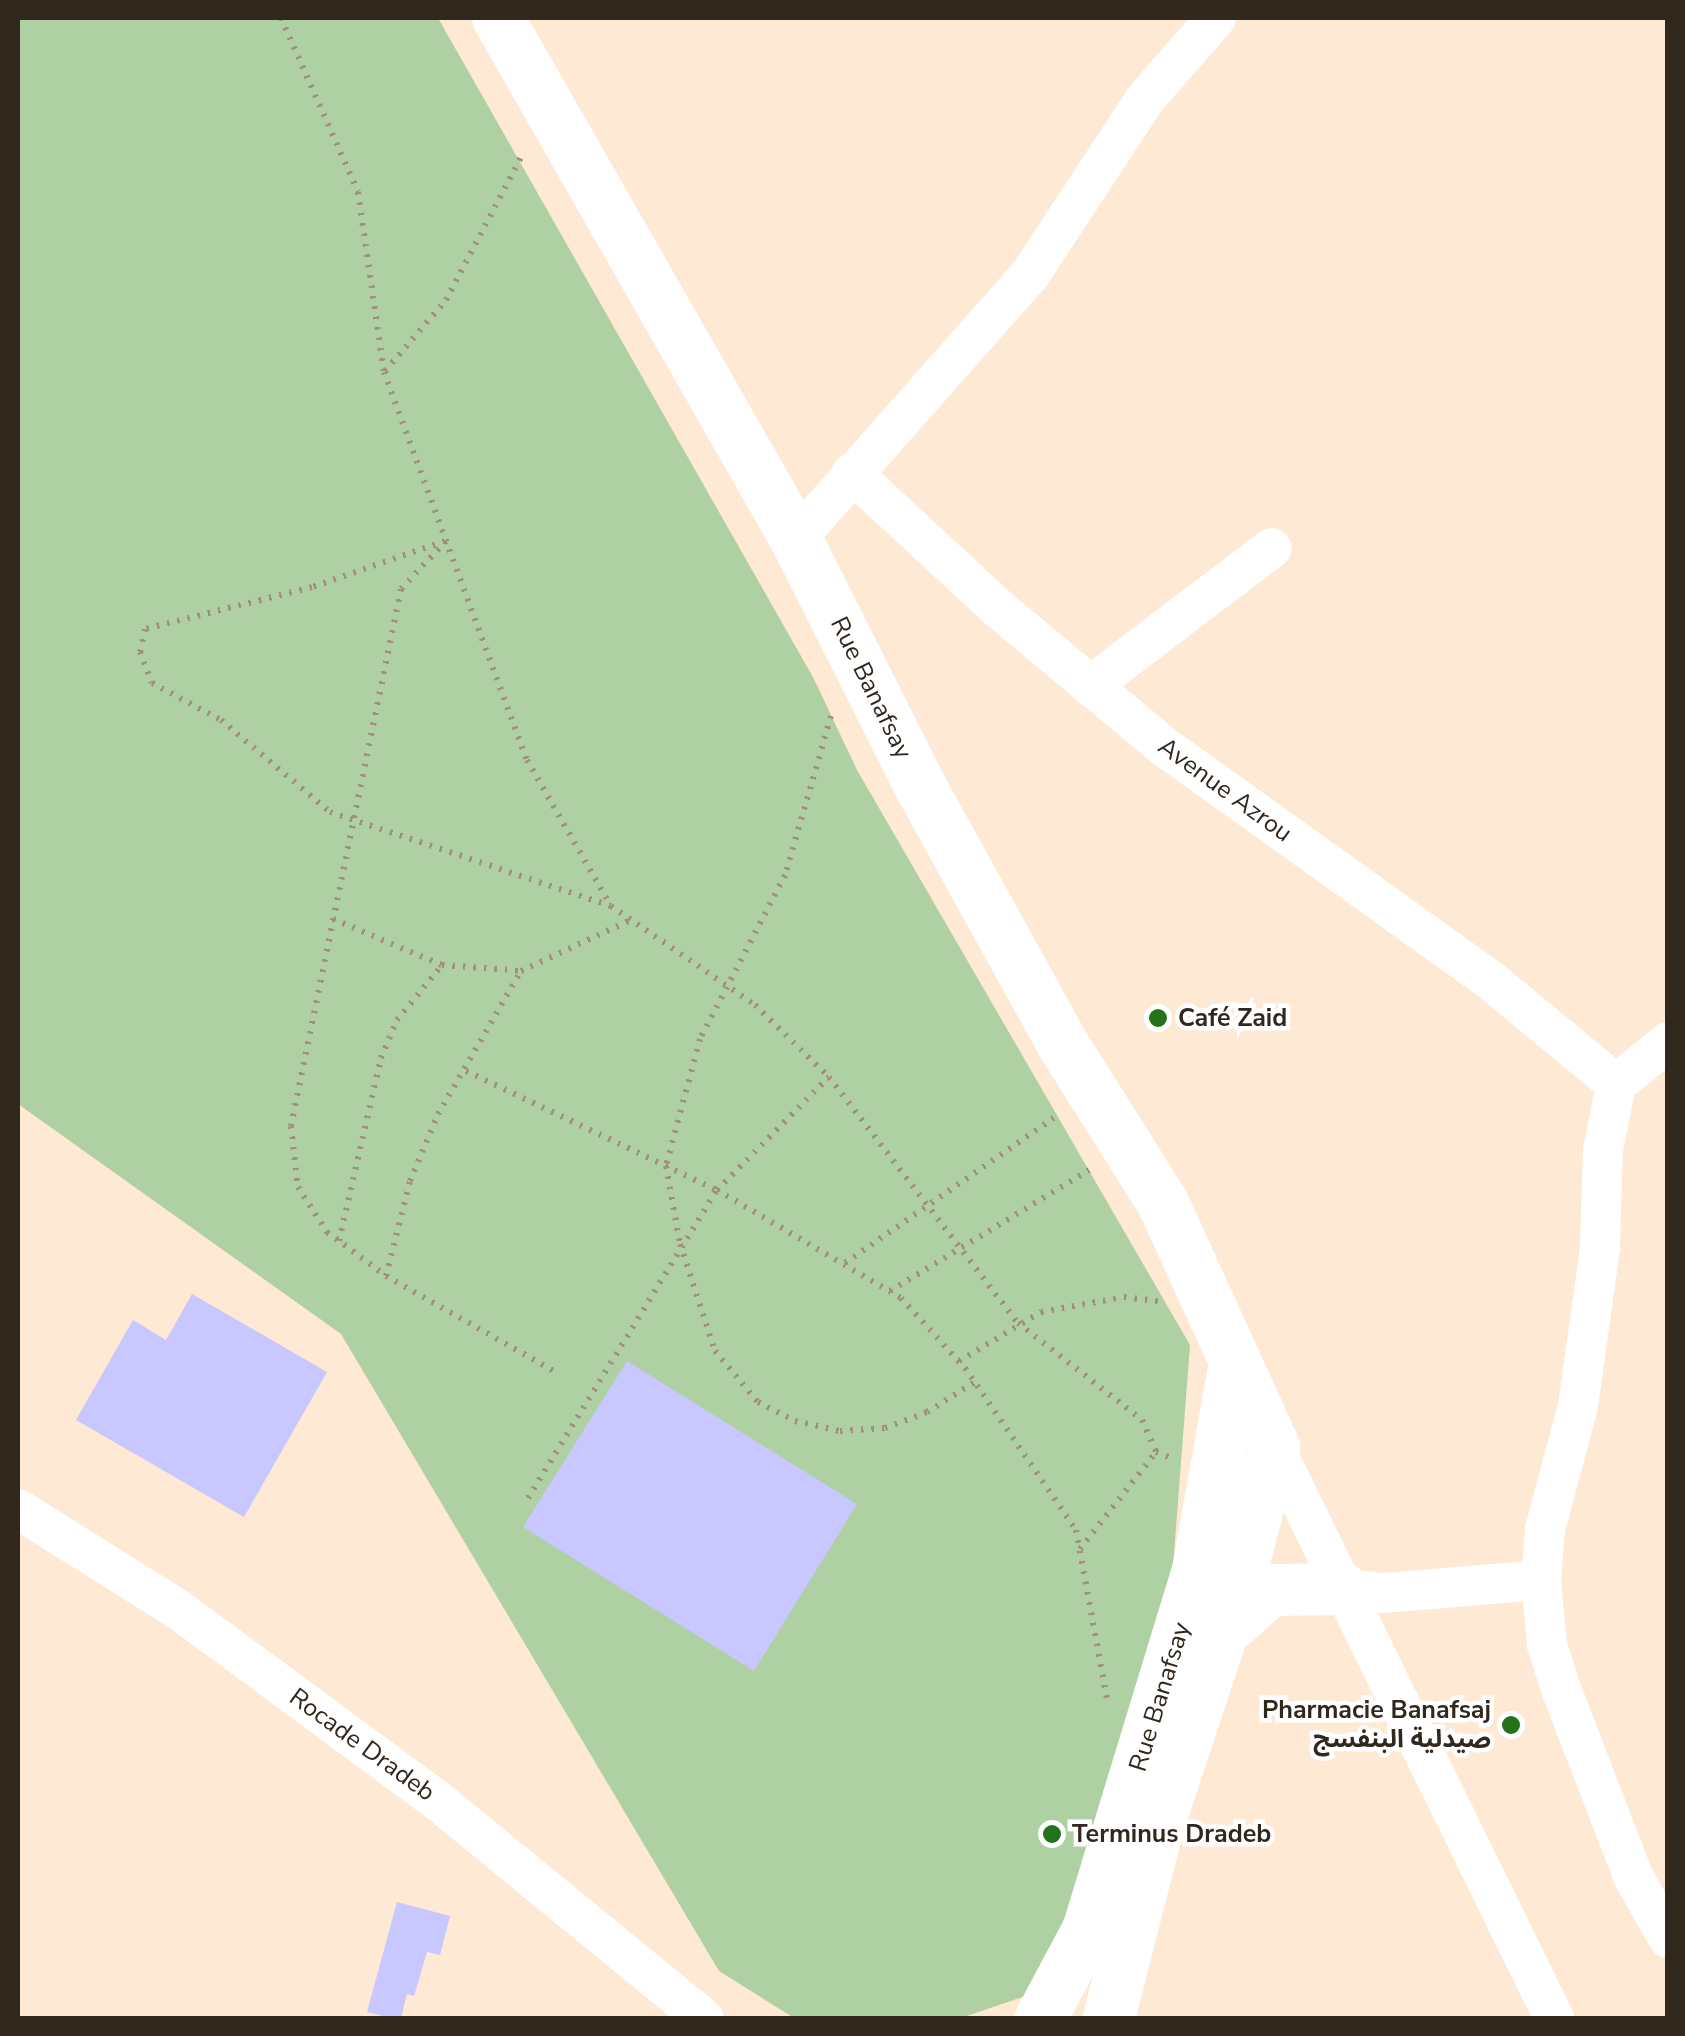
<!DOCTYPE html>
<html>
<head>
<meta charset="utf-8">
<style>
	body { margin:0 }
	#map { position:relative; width:1685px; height:2036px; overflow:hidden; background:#fde9d4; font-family:"Nunito Sans","Noto Sans Arabic",sans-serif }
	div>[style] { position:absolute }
	.green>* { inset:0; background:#afd0a3 }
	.building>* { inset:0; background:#c8c7ff }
	.path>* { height:6px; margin-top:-3px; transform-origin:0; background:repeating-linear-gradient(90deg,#9f9080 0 2.5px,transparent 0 10.5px) }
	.minor>* { height:40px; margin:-20px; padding:0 20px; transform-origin:20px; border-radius:20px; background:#fff }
	.major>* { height:52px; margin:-26px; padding:0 26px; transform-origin:26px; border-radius:26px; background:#fff }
	.dots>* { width:28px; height:28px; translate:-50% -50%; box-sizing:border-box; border:5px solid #fff; border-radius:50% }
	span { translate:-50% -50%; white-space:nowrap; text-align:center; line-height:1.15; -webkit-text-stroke:9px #fff; paint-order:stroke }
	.street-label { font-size:25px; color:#30271d }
	.poi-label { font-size:25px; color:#30271d; font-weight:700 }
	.left { translate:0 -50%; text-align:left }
	.right { translate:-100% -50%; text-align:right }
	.frame { position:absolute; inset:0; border:20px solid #30271d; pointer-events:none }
</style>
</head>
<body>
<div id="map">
	<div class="green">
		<div style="clip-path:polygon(18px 18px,438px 18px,814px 679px,857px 770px,1190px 1345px,1170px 1606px,1040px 1991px,961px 2018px,794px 2018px,719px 1971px,341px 1334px,18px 1104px)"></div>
	</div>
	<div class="building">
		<div style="clip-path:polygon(192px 1294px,327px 1372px,244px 1517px,76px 1420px,133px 1320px,166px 1340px)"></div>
		<div style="clip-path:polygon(627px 1361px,857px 1504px,754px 1671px,523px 1527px)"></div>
		<div style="clip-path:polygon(397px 1902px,450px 1916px,440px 1955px,427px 1952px,414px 1996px,407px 1994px,401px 2018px,389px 2018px,367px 2012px)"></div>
	</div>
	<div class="path">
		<div style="left:281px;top:18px;width:190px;rotate:66.1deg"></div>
		<div style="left:358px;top:192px;width:182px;rotate:81.8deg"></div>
		<div style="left:384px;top:372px;width:414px;rotate:69.8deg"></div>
		<div style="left:527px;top:760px;width:168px;rotate:60.1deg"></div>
		<div style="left:611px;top:906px;width:175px;rotate:34.5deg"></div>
		<div style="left:755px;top:1005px;width:103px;rotate:44.2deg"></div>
		<div style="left:829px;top:1077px;width:310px;rotate:52.5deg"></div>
		<div style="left:1018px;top:1323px;width:157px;rotate:38deg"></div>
		<div style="left:1142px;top:1420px;width:35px;rotate:66deg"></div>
		<div style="left:1156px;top:1452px;width:18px;rotate:22deg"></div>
		<div style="left:385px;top:371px;width:94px;rotate:-49.3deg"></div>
		<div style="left:446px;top:300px;width:164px;rotate:-62.3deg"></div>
		<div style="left:445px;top:541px;width:141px;rotate:160.9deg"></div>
		<div style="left:312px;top:587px;width:172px;rotate:165.9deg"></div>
		<div style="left:145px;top:629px;width:24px;rotate:102deg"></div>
		<div style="left:140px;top:652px;width:33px;rotate:69deg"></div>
		<div style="left:152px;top:683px;width:78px;rotate:28.2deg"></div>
		<div style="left:221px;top:720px;width:143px;rotate:40.2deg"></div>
		<div style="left:330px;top:812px;width:296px;rotate:18.5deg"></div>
		<div style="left:446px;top:541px;width:66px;rotate:133.2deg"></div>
		<div style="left:401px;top:589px;width:548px;rotate:101.58deg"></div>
		<div style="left:291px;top:1126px;width:61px;rotate:83.5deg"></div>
		<div style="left:298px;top:1187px;width:54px;rotate:57.2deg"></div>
		<div style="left:327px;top:1232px;width:74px;rotate:36.7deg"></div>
		<div style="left:386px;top:1276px;width:193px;rotate:29.5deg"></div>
		<div style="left:831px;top:716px;width:166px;rotate:106.1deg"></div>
		<div style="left:785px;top:875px;width:185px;rotate:117.4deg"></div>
		<div style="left:700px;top:1039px;width:131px;rotate:105deg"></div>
		<div style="left:666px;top:1166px;width:79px;rotate:79.8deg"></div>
		<div style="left:680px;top:1244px;width:113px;rotate:71.9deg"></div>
		<div style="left:715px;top:1351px;width:67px;rotate:49.9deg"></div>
		<div style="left:758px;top:1402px;width:42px;rotate:27.2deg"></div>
		<div style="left:795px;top:1421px;width:46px;rotate:12.5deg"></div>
		<div style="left:840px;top:1431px;width:45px;rotate:-3.8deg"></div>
		<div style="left:885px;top:1428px;width:45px;rotate:-20.9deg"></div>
		<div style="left:927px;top:1412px;width:57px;rotate:-32deg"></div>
		<div style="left:333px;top:919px;width:118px;rotate:22.9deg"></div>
		<div style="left:442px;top:965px;width:79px;rotate:4.3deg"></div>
		<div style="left:466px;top:1071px;width:278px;rotate:25.4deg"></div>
		<div style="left:717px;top:1190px;width:213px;rotate:30.4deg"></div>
		<div style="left:901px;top:1298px;width:95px;rotate:47.6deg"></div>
		<div style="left:965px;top:1368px;width:196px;rotate:55.6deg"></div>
		<div style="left:1076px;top:1530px;width:172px;rotate:79.6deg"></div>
		<div style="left:339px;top:1241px;width:188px;rotate:-77.1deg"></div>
		<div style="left:381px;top:1058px;width:41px;rotate:-67.2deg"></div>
		<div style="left:397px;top:1020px;width:71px;rotate:-50.7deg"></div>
		<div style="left:845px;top:1263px;width:254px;rotate:-34.8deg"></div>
		<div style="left:386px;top:1276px;width:98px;rotate:-75.8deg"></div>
		<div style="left:410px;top:1181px;width:73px;rotate:-67.3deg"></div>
		<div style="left:438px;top:1114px;width:165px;rotate:-59.9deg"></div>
		<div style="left:521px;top:971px;width:121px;rotate:-24.9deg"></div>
		<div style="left:890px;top:1291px;width:233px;rotate:-31.3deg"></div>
		<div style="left:959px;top:1361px;width:96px;rotate:-30.9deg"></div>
		<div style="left:1041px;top:1312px;width:84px;rotate:-10.2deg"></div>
		<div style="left:1124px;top:1297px;width:35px;rotate:7deg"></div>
		<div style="left:528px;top:1498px;width:361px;rotate:-58.5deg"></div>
		<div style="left:717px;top:1190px;width:159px;rotate:-45.3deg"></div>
		<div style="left:1080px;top:1549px;width:123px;rotate:-51.9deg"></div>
	</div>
	<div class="minor">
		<div style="left:852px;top:473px;width:200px;rotate:42.8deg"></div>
		<div style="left:999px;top:609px;width:217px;rotate:39.8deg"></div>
		<div style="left:1166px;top:748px;width:397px;rotate:35.6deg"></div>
		<div style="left:1489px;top:979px;width:165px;rotate:39.6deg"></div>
		<div style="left:796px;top:539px;width:351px;rotate:-48.5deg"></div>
		<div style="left:1029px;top:276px;width:213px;rotate:-56.7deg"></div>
		<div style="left:1146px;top:98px;width:106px;rotate:-48.8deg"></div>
		<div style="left:1090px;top:686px;width:228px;rotate:-37.2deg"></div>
		<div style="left:1668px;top:1042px;width:67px;rotate:141.1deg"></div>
		<div style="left:1616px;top:1084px;width:67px;rotate:101.1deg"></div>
		<div style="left:1603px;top:1150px;width:98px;rotate:91.8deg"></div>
		<div style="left:1600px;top:1248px;width:160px;rotate:97.9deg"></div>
		<div style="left:1578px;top:1406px;width:127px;rotate:105deg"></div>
		<div style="left:1545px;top:1529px;width:51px;rotate:94.5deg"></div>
		<div style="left:1541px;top:1580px;width:65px;rotate:84.7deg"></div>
		<div style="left:1547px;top:1645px;width:46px;rotate:72.3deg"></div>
		<div style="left:1561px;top:1689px;width:200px;rotate:68.9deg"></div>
		<div style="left:1633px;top:1876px;width:71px;rotate:60.6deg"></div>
		<div style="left:1274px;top:1447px;width:636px;rotate:63.88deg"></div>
		<div style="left:18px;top:1509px;width:190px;rotate:32.1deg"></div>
		<div style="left:179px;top:1610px;width:322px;rotate:36.4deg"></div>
		<div style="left:438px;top:1801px;width:343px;rotate:39.3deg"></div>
		<div style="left:1343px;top:1589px;width:40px;rotate:5.7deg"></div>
		<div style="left:1383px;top:1593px;width:159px;rotate:-4.7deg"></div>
	</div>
	<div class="major">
		<div style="left:498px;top:18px;width:600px;rotate:60.23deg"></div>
		<div style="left:796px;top:539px;width:282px;rotate:63.3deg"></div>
		<div style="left:923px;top:791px;width:291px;rotate:61.1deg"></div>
		<div style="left:1064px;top:1046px;width:186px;rotate:57.8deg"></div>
		<div style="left:1163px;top:1203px;width:268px;rotate:65.5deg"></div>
		<div style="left:1274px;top:1447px;width:150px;rotate:104.7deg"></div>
		<div style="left:1236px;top:1592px;width:248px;rotate:108.4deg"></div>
		<div style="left:1158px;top:1827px;width:197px;rotate:104.4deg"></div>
		<div style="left:1223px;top:1632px;width:64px;rotate:-41.2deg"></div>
		<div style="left:1271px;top:1590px;width:72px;rotate:-0.8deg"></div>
		<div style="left:1041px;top:2018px;width:100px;rotate:-61.9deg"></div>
		<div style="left:1088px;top:1930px;width:376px;rotate:-73deg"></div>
		<div style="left:1198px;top:1570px;width:211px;rotate:-79.9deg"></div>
	</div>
	<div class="dots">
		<div style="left:1158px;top:1018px;background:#247219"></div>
		<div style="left:1511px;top:1725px;background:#247219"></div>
		<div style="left:1052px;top:1834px;background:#247219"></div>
	</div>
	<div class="street-label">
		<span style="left:871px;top:688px;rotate:64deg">Rue Banafsay</span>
		<span style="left:1225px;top:790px;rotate:36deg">Avenue Azrou</span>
		<span style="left:1160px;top:1697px;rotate:-73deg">Rue Banafsay</span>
		<span style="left:362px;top:1745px;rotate:36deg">Rocade Dradeb</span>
	</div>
	<div class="poi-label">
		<span class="left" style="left:1178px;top:1018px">Café Zaid</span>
		<span class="right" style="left:1491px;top:1725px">Pharmacie Banafsaj<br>صيدلية البنفسج</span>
		<span class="left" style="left:1072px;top:1834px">Terminus Dradeb</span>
	</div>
	<div class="frame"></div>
</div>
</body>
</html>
